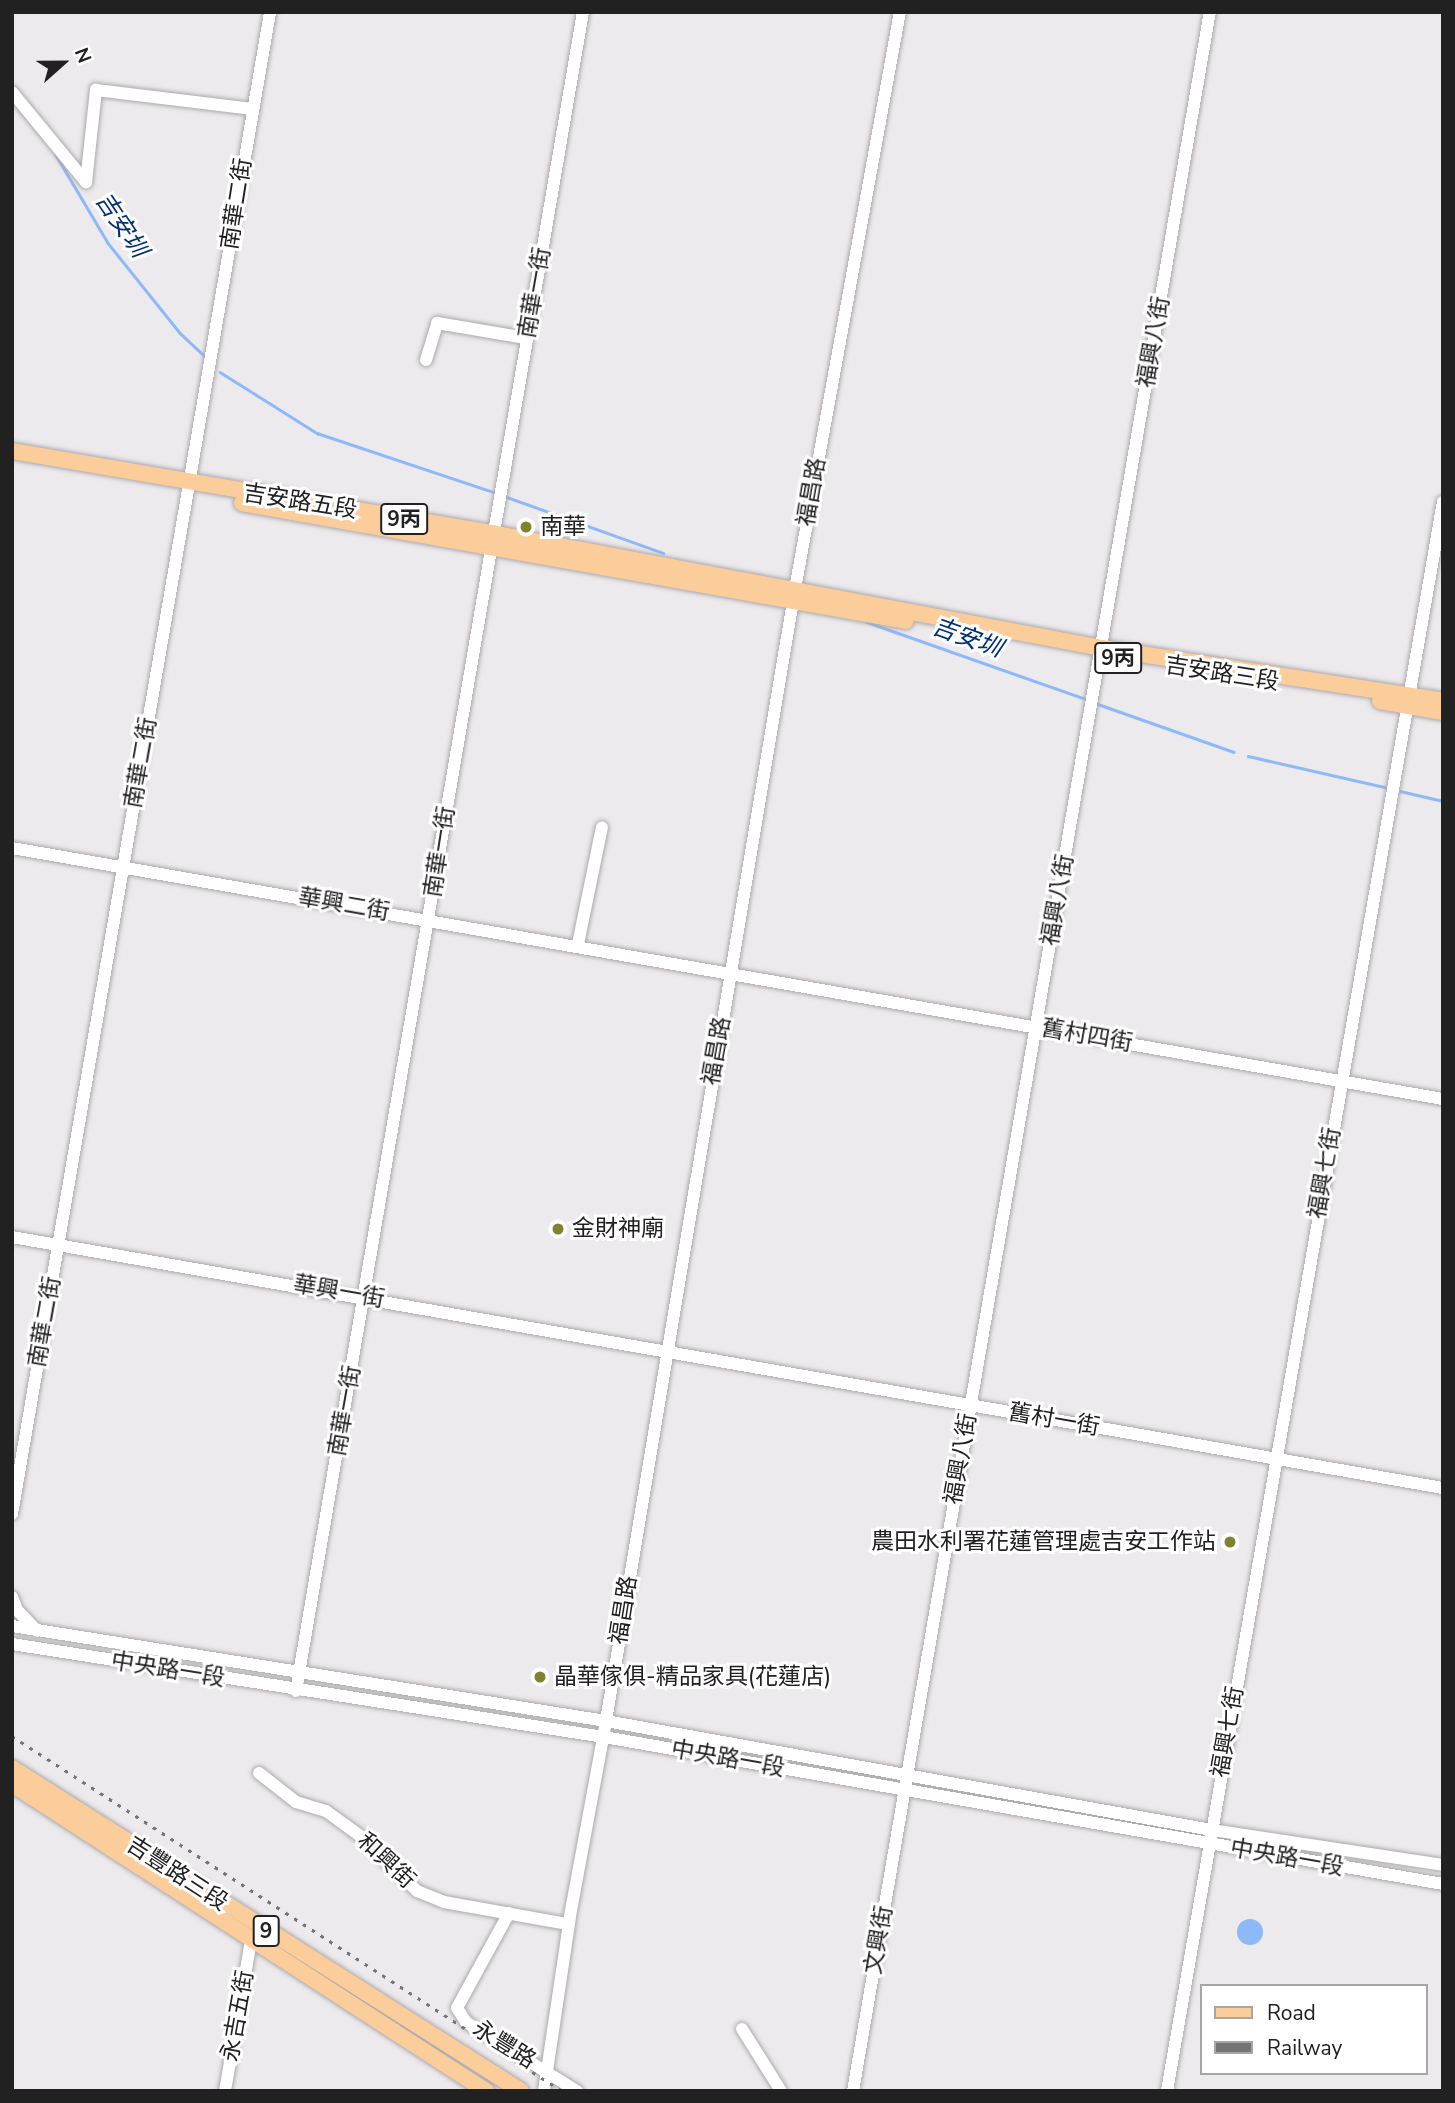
<!DOCTYPE html>
<html>
<head>
<meta charset="utf-8">
<style>
	body { margin:0 }
	#map { position:relative; width:1455px; height:2103px; overflow:hidden; background:#edeaed; font-family:"Nunito Sans","Noto Sans TC",sans-serif }
	div>[style] { position:absolute }
	.water>* { inset:0; background:#8db9f9 }
	.round { border-radius:50% }
	.stream>* { height:2.5px; margin:-1.25px; padding:0 1.25px; transform-origin:1.25px; border-radius:1.25px; background:#8db9f9 }
	.roads { filter:drop-shadow(0 0 2px #aca9ac) drop-shadow(0 0 2px #aca9ac) }
	.minor>* { height:12px; margin:-6px; padding:0 6px; transform-origin:6px; border-radius:6px; background:#fff }
	.major>* { height:16px; margin:-8px; padding:0 8px; transform-origin:8px; border-radius:8px; background:#facd9b }
	.rail>* { height:2.5px; margin-top:-1.25px; transform-origin:0; background:repeating-linear-gradient(90deg,#757375 0 3.5px,transparent 0 10.5px) }
	.dots>* { width:19px; height:19px; translate:-50% -50%; box-sizing:border-box; border:4px solid #fff; border-radius:50% }
	span { translate:-50% -50%; white-space:nowrap; text-align:center; line-height:1.15; -webkit-text-stroke:6px #fff; paint-order:stroke }
	.shield-label span { padding:2px 5px; background:#fff; border:2px solid; border-radius:5px; -webkit-text-stroke-width:0 }
	.shield-label { font-size:21px; color:#222122; font-weight:700 }
	.street-label { font-size:23px; color:#222122 }
	.poi-label { font-size:23px; color:#222122 }
	.left { translate:0 -50%; text-align:left }
	.right { translate:-100% -50%; text-align:right }
	.water-label { font-size:24px; color:#003175; font-style:italic }
	.frame { position:absolute; inset:0; border:14px solid #222122; pointer-events:none }
	.legend { position:absolute; left:1200px; top:1984px; width:228px; height:91px; box-sizing:border-box; background:#fff; border:2px solid #a7a6a7; margin:0; padding:9px 12px; list-style:none; font-size:21px; color:#222122 }
	.legend li { display:flex; align-items:center; gap:14px; height:35px }
	.legend b { width:35px; border:2px solid #a7a6a7 }
	.north { position:absolute; left:28px; top:28px; width:70px; height:70px; -webkit-text-stroke:5px #fff; paint-order:stroke; rotate:69deg; font-size:19px; font-weight:700; line-height:28px; text-align:center; color:#222122 }
	.north::after { content:''; display:block; margin:auto; width:24px; height:32px; background:#222122; clip-path:polygon(50% 0,100% 100%,50% 72%,0 100%) }
</style>
</head>
<body>
<div id="map">
	<div class="water">
		<div class="round" style="left:1237px;top:1919px;width:26px;height:26px"></div>
	</div>
	<div class="stream">
		<div style="left:56px;top:155px;width:102px;rotate:59.4deg"></div>
		<div style="left:108px;top:243px;width:115px;rotate:51.3deg"></div>
		<div style="left:180px;top:333px;width:35px;rotate:43deg"></div>
		<div style="left:220px;top:372px;width:115px;rotate:32.2deg"></div>
		<div style="left:317px;top:433px;width:186px;rotate:18.5deg"></div>
		<div style="left:507px;top:497px;width:166px;rotate:19.7deg"></div>
		<div style="left:867px;top:622px;width:235px;rotate:19.4deg"></div>
		<div style="left:1095px;top:703px;width:147px;rotate:19.4deg"></div>
		<div style="left:1248px;top:756px;width:145px;rotate:12.8deg"></div>
		<div style="left:1400px;top:791px;width:44px;rotate:13.1deg"></div>
	</div>
	<div class="roads">
		<div class="minor">
			<div style="left:12px;top:92px;width:117px;rotate:50.6deg"></div>
			<div style="left:86px;top:182px;width:93px;rotate:-83.8deg"></div>
			<div style="left:96px;top:90px;width:158px;rotate:6.9deg"></div>
			<div style="left:426px;top:360px;width:39px;rotate:-73deg"></div>
			<div style="left:437px;top:323px;width:90px;rotate:9.6deg"></div>
			<div style="left:12px;top:848px;width:1453px;rotate:9.95deg"></div>
			<div style="left:578px;top:944px;width:119px;rotate:-78.4deg"></div>
			<div style="left:12px;top:1237px;width:1453px;rotate:9.95deg"></div>
			<div style="left:12px;top:1514px;width:1524px;rotate:-80.25deg"></div>
			<div style="left:12px;top:1597px;width:14px;rotate:69deg"></div>
			<div style="left:17px;top:1610px;width:29px;rotate:46deg"></div>
			<div style="left:12px;top:1626px;width:602px;rotate:9.09deg"></div>
			<div style="left:606px;top:1721px;width:616px;rotate:10.2deg"></div>
			<div style="left:1212px;top:1830px;width:234px;rotate:8.6deg"></div>
			<div style="left:12px;top:1644px;width:599px;rotate:8.93deg"></div>
			<div style="left:604px;top:1737px;width:852px;rotate:9.94deg"></div>
			<div style="left:296px;top:1691px;width:1703px;rotate:-80.3deg"></div>
			<div style="left:259px;top:1773px;width:47px;rotate:38.1deg"></div>
			<div style="left:296px;top:1802px;width:31px;rotate:17deg"></div>
			<div style="left:326px;top:1811px;width:41px;rotate:36deg"></div>
			<div style="left:359px;top:1835px;width:81px;rotate:44deg"></div>
			<div style="left:417px;top:1891px;width:29px;rotate:22deg"></div>
			<div style="left:444px;top:1902px;width:126px;rotate:10.1deg"></div>
			<div style="left:509px;top:1913px;width:108px;rotate:118.7deg"></div>
			<div style="left:457px;top:2008px;width:17px;rotate:57deg"></div>
			<div style="left:466px;top:2022px;width:131px;rotate:31.9deg"></div>
			<div style="left:742px;top:2029px;width:73px;rotate:57.8deg"></div>
			<div style="left:225px;top:2091px;width:152px;rotate:-80.2deg"></div>
			<div style="left:544px;top:2091px;width:177px;rotate:-81.5deg"></div>
			<div style="left:570px;top:1916px;width:198px;rotate:-79.5deg"></div>
			<div style="left:606px;top:1721px;width:1148px;rotate:-80.52deg"></div>
			<div style="left:795px;top:589px;width:586px;rotate:-79.69deg"></div>
			<div style="left:853px;top:2091px;width:2109px;rotate:-80.26deg"></div>
			<div style="left:1167px;top:2091px;width:1613px;rotate:-80.15deg"></div>
		</div>
		<div class="major">
			<div style="left:12px;top:451px;width:487px;rotate:9.7deg"></div>
			<div style="left:492px;top:533px;width:621px;rotate:10.68deg"></div>
			<div style="left:1102px;top:648px;width:345px;rotate:8.8deg"></div>
			<div style="left:242px;top:503px;width:674px;rotate:10.08deg"></div>
			<div style="left:1380px;top:701px;width:64px;rotate:9.9deg"></div>
			<div style="left:12px;top:1768px;width:603px;rotate:32.4deg"></div>
			<div style="left:12px;top:1784px;width:565px;rotate:32.93deg"></div>
		</div>
	</div>
	<div class="rail">
		<div style="left:12px;top:1736px;width:655px;rotate:32.84deg"></div>
	</div>
	<div class="dots">
		<div style="left:526px;top:527px;background:#80832d"></div>
		<div style="left:558px;top:1229px;background:#80832d"></div>
		<div style="left:1230px;top:1542px;background:#80832d"></div>
		<div style="left:540px;top:1677px;background:#80832d"></div>
	</div>
	<div class="shield-label">
		<span style="left:404px;top:519px">9丙</span>
		<span style="left:1118px;top:658px">9丙</span>
		<span style="left:266px;top:1931px">9</span>
	</div>
	<div class="street-label">
		<span style="left:237px;top:204px;rotate:-81deg">南華二街</span>
		<span style="left:535px;top:293px;rotate:-80deg">南華一街</span>
		<span style="left:1154px;top:342px;rotate:-80deg">福興八街</span>
		<span style="left:812px;top:492px;rotate:-80deg">福昌路</span>
		<span style="left:300px;top:502px;rotate:9deg">吉安路五段</span>
		<span style="left:1222px;top:674px;rotate:9deg">吉安路三段</span>
		<span style="left:141px;top:763px;rotate:-80deg">南華二街</span>
		<span style="left:440px;top:852px;rotate:-81deg">南華一街</span>
		<span style="left:1058px;top:900px;rotate:-80deg">福興八街</span>
		<span style="left:344px;top:905px;rotate:10deg">華興二街</span>
		<span style="left:1087px;top:1036px;rotate:10deg">舊村四街</span>
		<span style="left:717px;top:1051px;rotate:-80deg">福昌路</span>
		<span style="left:1325px;top:1173px;rotate:-80deg">福興七街</span>
		<span style="left:339px;top:1292px;rotate:10deg">華興一街</span>
		<span style="left:45px;top:1322px;rotate:-80deg">南華二街</span>
		<span style="left:345px;top:1411px;rotate:-80deg">南華一街</span>
		<span style="left:1054px;top:1420px;rotate:10deg">舊村一街</span>
		<span style="left:961px;top:1459px;rotate:-80deg">福興八街</span>
		<span style="left:624px;top:1610px;rotate:-81deg">福昌路</span>
		<span style="left:168px;top:1670px;rotate:9deg">中央路一段</span>
		<span style="left:1228px;top:1732px;rotate:-80deg">福興七街</span>
		<span style="left:728px;top:1759px;rotate:10deg">中央路一段</span>
		<span style="left:1287px;top:1858px;rotate:10deg">中央路一段</span>
		<span style="left:386px;top:1861px;rotate:43deg">和興街</span>
		<span style="left:177px;top:1874px;rotate:33deg">吉豐路三段</span>
		<span style="left:879px;top:1940px;rotate:-80deg">文興街</span>
		<span style="left:238px;top:2016px;rotate:-80deg">永吉五街</span>
		<span style="left:504px;top:2045px;rotate:32deg">永豐路</span>
	</div>
	<div class="poi-label">
		<span class="left" style="left:540px;top:527px">南華</span>
		<span class="left" style="left:572px;top:1229px">金財神廟</span>
		<span class="right" style="left:1216px;top:1542px">農田水利署花蓮管理處吉安工作站</span>
		<span class="left" style="left:554px;top:1677px">晶華傢俱-精品家具(花蓮店)</span>
	</div>
	<div class="water-label">
		<span style="left:121px;top:225px;rotate:56deg">吉安圳</span>
		<span style="left:967px;top:638px;rotate:20deg">吉安圳</span>
	</div>
	<div class="frame"></div>
	<ul class="legend">
	<li><b style="height:9px;background:#facd9b"></b>Road</li>
	<li><b style="height:9px;background:#757375"></b>Railway</li>
	</ul>
	<div class="north">N</div>
</div>
</body>
</html>
